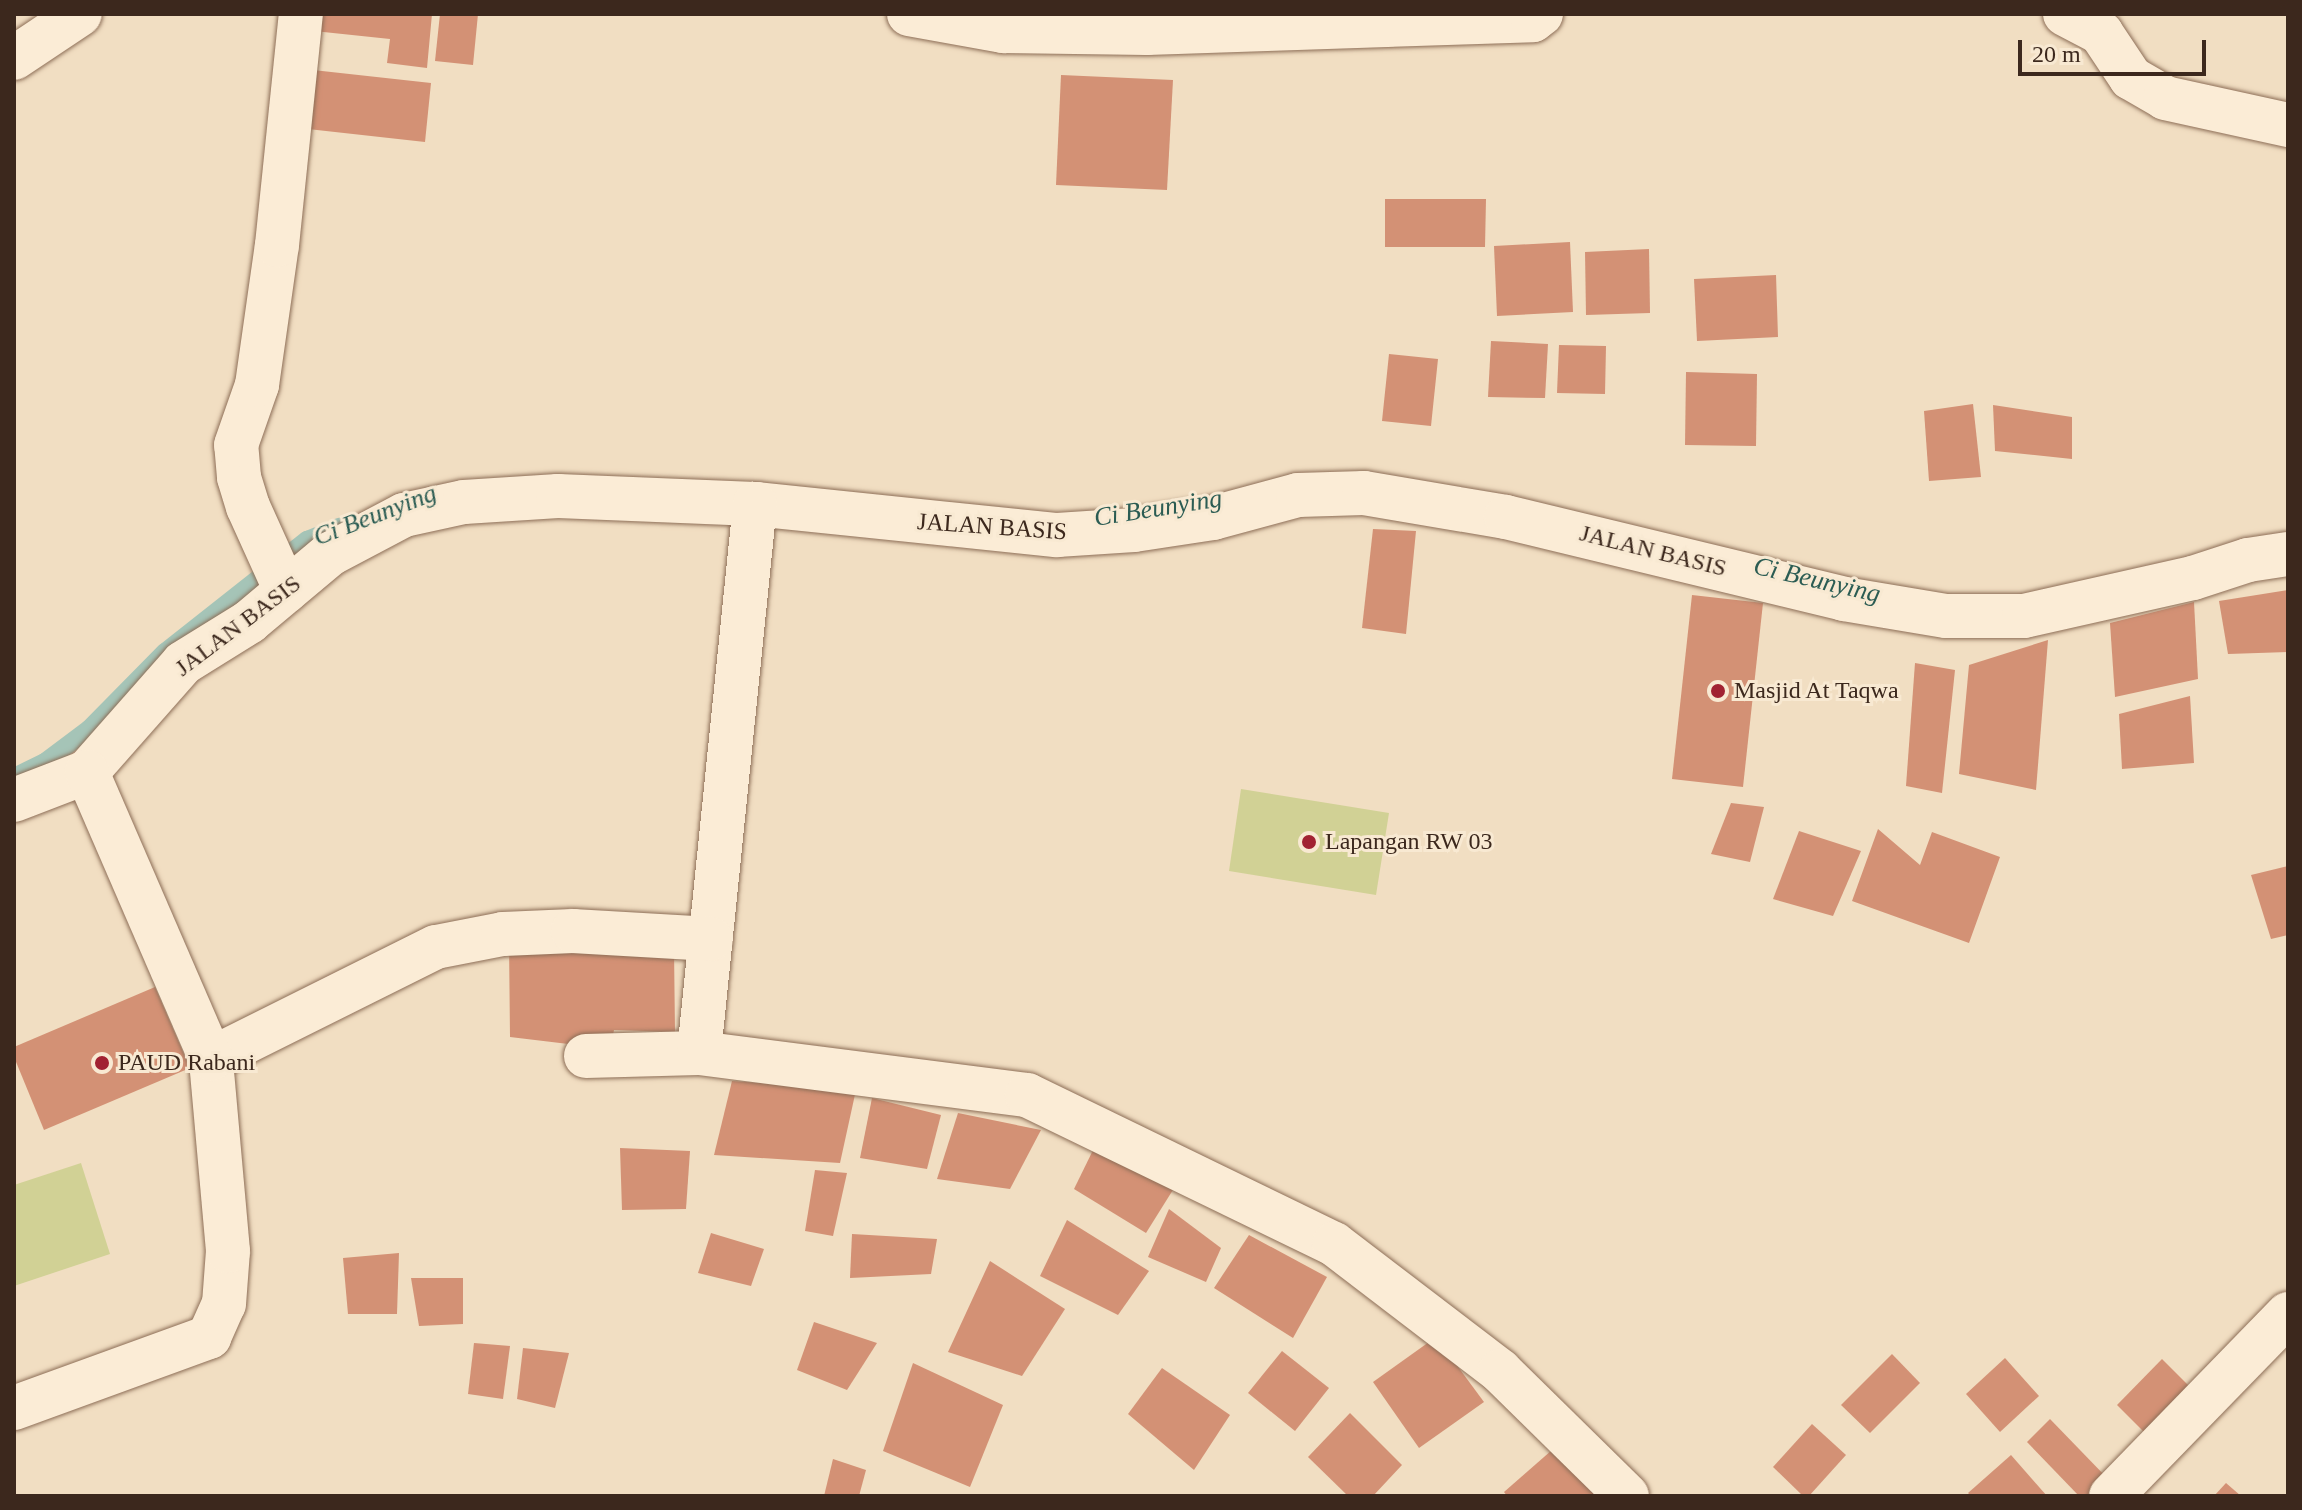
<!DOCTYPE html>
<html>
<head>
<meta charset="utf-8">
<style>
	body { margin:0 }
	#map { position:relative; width:2302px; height:1510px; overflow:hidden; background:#f1dec2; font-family:"Times New Roman",serif }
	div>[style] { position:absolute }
	.green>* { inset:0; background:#d1d195 }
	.stream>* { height:18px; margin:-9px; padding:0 9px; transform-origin:9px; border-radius:9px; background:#a5c4b7 }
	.building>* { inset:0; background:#d39175 }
	.roads { filter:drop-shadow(0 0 2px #8d6e57) drop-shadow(0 0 2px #8d6e57) }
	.street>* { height:44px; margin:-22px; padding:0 22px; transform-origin:22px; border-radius:22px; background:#fbecd6 }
	.dots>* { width:22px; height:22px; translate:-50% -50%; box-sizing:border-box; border:4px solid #f8e9d2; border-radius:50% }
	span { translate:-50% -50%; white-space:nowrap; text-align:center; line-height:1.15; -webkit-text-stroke:6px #f8e9d2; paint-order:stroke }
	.street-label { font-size:24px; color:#3c281d }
	.poi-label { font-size:24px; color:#3c281d }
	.left { translate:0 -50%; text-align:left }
	.water-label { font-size:26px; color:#2b5c53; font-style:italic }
	.frame { position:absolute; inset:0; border:16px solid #3c281d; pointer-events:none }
	.scale { position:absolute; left:2018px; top:40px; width:188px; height:36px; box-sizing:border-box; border:4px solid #3c281d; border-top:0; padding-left:10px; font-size:24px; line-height:28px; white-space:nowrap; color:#3c281d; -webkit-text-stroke:6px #f8e9d2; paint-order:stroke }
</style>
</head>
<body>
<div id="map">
	<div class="green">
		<div style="clip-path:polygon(1241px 789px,1389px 813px,1376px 895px,1229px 871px)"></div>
		<div style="clip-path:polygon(81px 1163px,110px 1254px,14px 1286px,14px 1185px)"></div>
	</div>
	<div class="stream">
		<div style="left:14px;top:777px;width:34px;rotate:-26deg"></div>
		<div style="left:45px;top:762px;width:55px;rotate:-36.9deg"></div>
		<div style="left:89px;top:729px;width:108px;rotate:-45.4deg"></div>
		<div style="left:165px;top:652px;width:181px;rotate:-38.3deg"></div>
		<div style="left:307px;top:540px;width:35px;rotate:-22deg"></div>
	</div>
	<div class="building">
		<div style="clip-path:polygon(316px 14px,432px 14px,427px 68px,387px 63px,390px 39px,314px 31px)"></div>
		<div style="clip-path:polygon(440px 14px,478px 14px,473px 65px,435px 61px)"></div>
		<div style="clip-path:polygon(313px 70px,431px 83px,425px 142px,308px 129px)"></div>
		<div style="clip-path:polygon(1061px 75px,1173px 80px,1167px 190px,1056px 185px)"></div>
		<div style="clip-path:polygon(1385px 199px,1486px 199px,1485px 247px,1385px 247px)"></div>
		<div style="clip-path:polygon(1570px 242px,1573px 312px,1497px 316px,1494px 246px)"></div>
		<div style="clip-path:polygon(1649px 249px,1650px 313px,1586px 315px,1585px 252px)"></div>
		<div style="clip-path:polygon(1776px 275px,1778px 337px,1697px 341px,1694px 279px)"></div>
		<div style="clip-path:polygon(1491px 341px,1548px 344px,1545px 398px,1488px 397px)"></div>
		<div style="clip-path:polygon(1559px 345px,1606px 346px,1605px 394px,1557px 393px)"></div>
		<div style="clip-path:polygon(1389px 354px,1438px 359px,1431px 426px,1382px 421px)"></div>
		<div style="clip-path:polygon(1686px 372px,1757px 374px,1756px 446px,1685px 445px)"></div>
		<div style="clip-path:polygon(1973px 404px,1981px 477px,1929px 481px,1924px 411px)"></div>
		<div style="clip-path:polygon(1993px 405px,2072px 417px,2072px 459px,1995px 451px)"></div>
		<div style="clip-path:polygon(1373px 529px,1416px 531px,1406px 634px,1362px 628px)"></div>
		<div style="clip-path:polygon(2288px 590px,2288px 652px,2228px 654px,2219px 601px)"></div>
		<div style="clip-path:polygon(1692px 595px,1763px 603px,1743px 787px,1672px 779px)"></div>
		<div style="clip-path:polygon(2194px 602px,2198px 679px,2115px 697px,2110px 623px)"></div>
		<div style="clip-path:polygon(2048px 640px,2036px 790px,1959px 774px,1969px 665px)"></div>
		<div style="clip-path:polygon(1915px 663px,1955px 670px,1942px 793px,1906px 786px)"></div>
		<div style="clip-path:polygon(2190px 696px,2194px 763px,2122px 769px,2119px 714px)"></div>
		<div style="clip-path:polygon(1731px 803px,1764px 807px,1750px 862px,1711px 854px)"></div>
		<div style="clip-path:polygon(1878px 829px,1920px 865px,1932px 832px,2000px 857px,1969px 943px,1852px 901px)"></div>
		<div style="clip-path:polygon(1799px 831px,1861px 851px,1833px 916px,1773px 899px)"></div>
		<div style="clip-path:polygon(2288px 866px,2288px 935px,2271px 939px,2251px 875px)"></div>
		<div style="clip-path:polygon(509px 943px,674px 948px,675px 1032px,614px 1030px,610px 1049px,510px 1037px)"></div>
		<div style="clip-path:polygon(155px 987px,190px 1068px,44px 1130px,14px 1057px,14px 1047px)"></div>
		<div style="clip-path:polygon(732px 1081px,856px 1090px,840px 1163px,714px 1155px)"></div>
		<div style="clip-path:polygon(872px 1098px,941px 1115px,927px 1169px,860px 1158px)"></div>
		<div style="clip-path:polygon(958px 1113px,1041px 1130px,1010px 1189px,937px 1179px)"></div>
		<div style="clip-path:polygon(1097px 1142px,1176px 1185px,1146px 1233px,1074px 1189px)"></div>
		<div style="clip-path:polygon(620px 1148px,690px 1151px,686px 1209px,622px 1210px)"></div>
		<div style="clip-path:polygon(815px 1170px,847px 1173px,833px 1236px,805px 1231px)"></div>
		<div style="clip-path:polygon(1169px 1209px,1221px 1248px,1206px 1282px,1148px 1257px)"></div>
		<div style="clip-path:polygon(1067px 1220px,1149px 1271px,1118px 1315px,1040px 1276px)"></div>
		<div style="clip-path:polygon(711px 1233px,764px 1249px,751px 1286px,698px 1273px)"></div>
		<div style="clip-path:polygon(852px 1234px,937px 1239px,931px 1274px,850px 1278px)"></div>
		<div style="clip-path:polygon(1249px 1235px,1327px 1277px,1293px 1338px,1214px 1288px)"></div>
		<div style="clip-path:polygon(399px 1253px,397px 1314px,348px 1314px,343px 1258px)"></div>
		<div style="clip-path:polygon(990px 1261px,1065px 1309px,1022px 1376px,948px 1352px)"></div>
		<div style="clip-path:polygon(411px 1278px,463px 1278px,463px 1324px,419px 1326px)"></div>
		<div style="clip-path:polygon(814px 1322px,877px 1343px,847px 1390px,797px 1370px)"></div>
		<div style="clip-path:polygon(1436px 1337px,1484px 1402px,1419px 1448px,1373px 1382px)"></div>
		<div style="clip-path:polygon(474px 1343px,510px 1346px,503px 1399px,468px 1394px)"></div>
		<div style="clip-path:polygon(523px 1348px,569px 1353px,555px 1408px,517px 1399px)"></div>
		<div style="clip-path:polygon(1282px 1351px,1329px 1388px,1295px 1431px,1248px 1393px)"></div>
		<div style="clip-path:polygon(1892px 1354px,1920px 1383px,1870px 1433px,1841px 1405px)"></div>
		<div style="clip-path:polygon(2005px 1358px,2039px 1396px,2000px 1432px,1966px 1394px)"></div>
		<div style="clip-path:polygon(2162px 1359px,2194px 1391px,2150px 1438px,2117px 1405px)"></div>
		<div style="clip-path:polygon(913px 1363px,1003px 1405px,970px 1487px,883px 1451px)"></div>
		<div style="clip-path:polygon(1162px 1368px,1230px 1415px,1194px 1470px,1128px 1414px)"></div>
		<div style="clip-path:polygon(1350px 1413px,1402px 1465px,1373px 1496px,1348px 1496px,1308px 1457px)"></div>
		<div style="clip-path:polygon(2050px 1419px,2110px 1481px,2094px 1496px,2079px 1496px,2027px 1442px)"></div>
		<div style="clip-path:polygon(1812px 1424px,1846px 1455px,1809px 1496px,1803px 1496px,1773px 1467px)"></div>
		<div style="clip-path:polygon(1560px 1443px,1606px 1496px,1507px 1496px,1504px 1492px)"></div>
		<div style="clip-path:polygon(2011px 1455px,2047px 1496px,1971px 1496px,1968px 1493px)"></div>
		<div style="clip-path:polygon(833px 1459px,866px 1470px,859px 1496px,824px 1496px)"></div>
		<div style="clip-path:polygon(2226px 1483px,2241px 1496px,2214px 1496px)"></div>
	</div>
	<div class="roads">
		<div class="street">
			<div style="left:909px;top:14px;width:96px;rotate:10.3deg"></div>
			<div style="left:1003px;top:31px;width:144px;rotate:0.8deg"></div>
			<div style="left:1147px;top:33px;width:386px;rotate:-1.9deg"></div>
			<div style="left:1533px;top:20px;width:10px;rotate:-37deg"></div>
			<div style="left:2065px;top:14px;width:41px;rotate:27.8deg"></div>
			<div style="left:2101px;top:33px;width:54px;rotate:56.3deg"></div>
			<div style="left:2131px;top:78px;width:39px;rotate:30deg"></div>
			<div style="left:2165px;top:98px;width:126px;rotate:12.4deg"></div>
			<div style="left:14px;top:58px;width:79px;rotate:-33.7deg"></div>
			<div style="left:286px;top:591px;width:92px;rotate:-114.3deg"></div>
			<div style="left:248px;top:507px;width:31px;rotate:-107deg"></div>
			<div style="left:239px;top:477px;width:32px;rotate:-95deg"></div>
			<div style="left:236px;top:445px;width:64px;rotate:-70.7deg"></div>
			<div style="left:257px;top:385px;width:141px;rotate:-81.9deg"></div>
			<div style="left:277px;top:245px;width:232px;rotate:-84.1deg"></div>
			<div style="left:14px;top:800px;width:78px;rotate:-21deg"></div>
			<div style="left:87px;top:772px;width:145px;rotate:-48.6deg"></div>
			<div style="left:183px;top:663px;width:78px;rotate:-31.8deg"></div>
			<div style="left:249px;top:622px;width:106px;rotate:-40deg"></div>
			<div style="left:330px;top:554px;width:84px;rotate:-27.8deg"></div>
			<div style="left:404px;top:515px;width:61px;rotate:-12.2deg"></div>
			<div style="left:464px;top:502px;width:94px;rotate:-3.7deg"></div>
			<div style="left:558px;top:496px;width:197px;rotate:2.3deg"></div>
			<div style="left:755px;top:504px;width:304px;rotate:5.9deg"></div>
			<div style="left:1057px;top:535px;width:77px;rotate:-3.7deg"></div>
			<div style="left:1134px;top:530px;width:80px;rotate:-8.6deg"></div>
			<div style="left:1213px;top:518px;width:88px;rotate:-15.1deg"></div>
			<div style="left:1298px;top:495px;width:66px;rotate:-1.7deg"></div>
			<div style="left:1364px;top:493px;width:144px;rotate:9.6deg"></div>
			<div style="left:1506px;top:517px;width:348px;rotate:13.6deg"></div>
			<div style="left:1844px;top:599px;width:103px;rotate:9.5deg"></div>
			<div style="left:1946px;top:616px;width:78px"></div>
			<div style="left:2024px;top:616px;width:173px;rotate:-12.7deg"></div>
			<div style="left:2193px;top:578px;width:58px;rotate:-18.1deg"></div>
			<div style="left:2248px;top:560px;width:40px;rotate:-8.5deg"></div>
			<div style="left:699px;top:1053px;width:552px;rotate:-84.18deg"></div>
			<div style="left:586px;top:1056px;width:113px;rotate:-1.5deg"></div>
			<div style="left:699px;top:1053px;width:331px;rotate:7.3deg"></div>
			<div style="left:1027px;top:1095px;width:341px;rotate:25.9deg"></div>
			<div style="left:1334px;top:1244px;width:209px;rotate:37.4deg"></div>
			<div style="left:1500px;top:1371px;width:178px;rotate:44.5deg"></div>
			<div style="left:211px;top:1059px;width:251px;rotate:-26.5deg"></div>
			<div style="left:436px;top:947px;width:68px;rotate:-11deg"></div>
			<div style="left:503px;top:934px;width:70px;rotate:-2.5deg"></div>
			<div style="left:573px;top:931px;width:138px;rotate:3.3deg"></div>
			<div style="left:14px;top:1408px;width:208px;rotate:-20deg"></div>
			<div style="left:209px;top:1337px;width:36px;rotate:-66deg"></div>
			<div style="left:224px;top:1304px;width:53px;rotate:-85.7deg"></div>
			<div style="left:228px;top:1251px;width:193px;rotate:-95.1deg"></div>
			<div style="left:211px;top:1059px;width:313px;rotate:-113.4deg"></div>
			<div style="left:2111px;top:1496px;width:254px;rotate:-45.8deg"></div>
		</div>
	</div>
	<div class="dots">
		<div style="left:1718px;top:691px;background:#a12232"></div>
		<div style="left:1309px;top:842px;background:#a12232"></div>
		<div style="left:102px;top:1063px;background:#a12232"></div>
	</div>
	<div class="street-label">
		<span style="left:992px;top:527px;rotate:4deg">JALAN BASIS</span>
		<span style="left:1653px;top:551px;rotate:14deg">JALAN BASIS</span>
		<span style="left:238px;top:626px;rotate:-37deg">JALAN BASIS</span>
	</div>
	<div class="poi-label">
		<span class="left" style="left:1734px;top:691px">Masjid At Taqwa</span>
		<span class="left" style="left:1325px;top:842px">Lapangan RW 03</span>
		<span class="left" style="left:118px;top:1063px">PAUD Rabani</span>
	</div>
	<div class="water-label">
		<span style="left:1158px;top:508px;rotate:-9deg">Ci Beunying</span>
		<span style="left:375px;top:515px;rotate:-21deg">Ci Beunying</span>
		<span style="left:1817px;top:580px;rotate:13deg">Ci Beunying</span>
	</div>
	<div class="frame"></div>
	<div class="scale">20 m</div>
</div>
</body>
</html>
